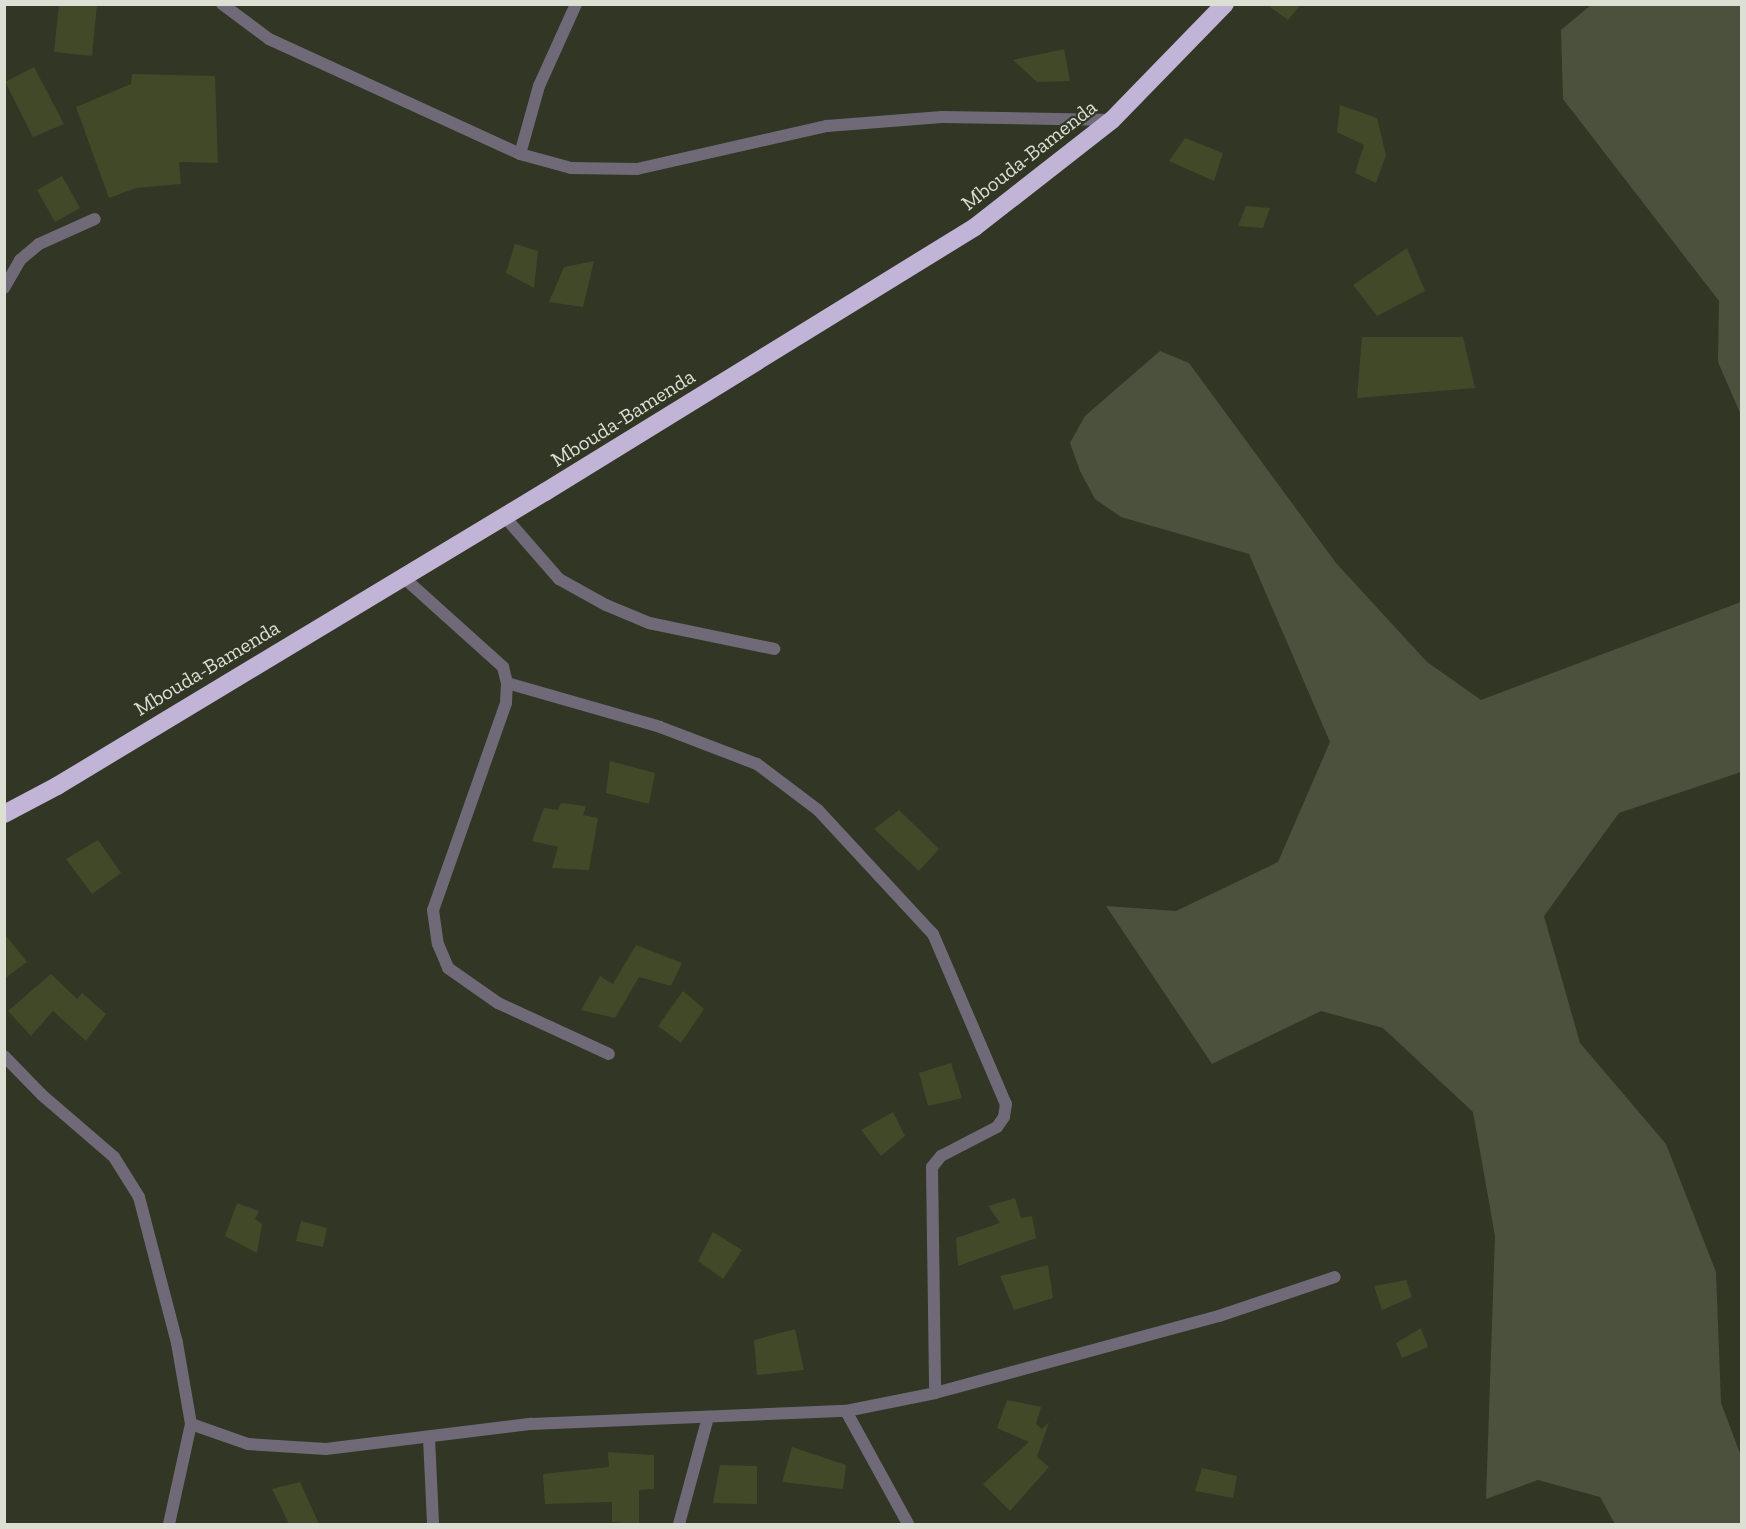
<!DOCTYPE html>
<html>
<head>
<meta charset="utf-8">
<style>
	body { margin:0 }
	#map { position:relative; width:1746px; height:1529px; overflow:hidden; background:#323624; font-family:"Zilla Slab",serif }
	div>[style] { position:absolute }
	.green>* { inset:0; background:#4c513e }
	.building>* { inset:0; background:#424929 }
	.street>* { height:12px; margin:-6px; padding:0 6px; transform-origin:6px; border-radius:6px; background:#706a78 }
	.highway>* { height:18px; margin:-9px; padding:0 9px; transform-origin:9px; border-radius:9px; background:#c1b4d7 }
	span { translate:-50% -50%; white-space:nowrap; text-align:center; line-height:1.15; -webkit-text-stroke:4.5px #323624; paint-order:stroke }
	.street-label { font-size:21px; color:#dcdfd4 }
	.frame { position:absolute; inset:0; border:6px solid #dcdfd4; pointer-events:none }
</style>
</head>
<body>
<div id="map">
	<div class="green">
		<div style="clip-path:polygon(1591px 5px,1741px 5px,1741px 415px,1718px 362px,1719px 301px,1563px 99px,1561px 30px)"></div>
		<div style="clip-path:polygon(1160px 351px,1189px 363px,1336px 563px,1427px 662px,1481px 700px,1741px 602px,1741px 772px,1619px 813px,1544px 916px,1580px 1043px,1666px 1144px,1716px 1272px,1721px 1403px,1741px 1456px,1741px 1524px,1615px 1524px,1600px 1497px,1538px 1480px,1486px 1499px,1495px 1236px,1473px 1112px,1383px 1028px,1321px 1011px,1212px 1064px,1106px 906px,1176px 911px,1278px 862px,1330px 742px,1249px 554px,1121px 517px,1095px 499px,1080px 471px,1070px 443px,1085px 416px)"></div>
	</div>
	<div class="building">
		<div style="clip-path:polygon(59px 4px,97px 4px,92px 56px,54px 52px)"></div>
		<div style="clip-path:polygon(1266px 4px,1301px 4px,1288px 20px)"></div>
		<div style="clip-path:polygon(1064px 49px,1070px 81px,1037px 82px,1013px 60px)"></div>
		<div style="clip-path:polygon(34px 67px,64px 124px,33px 137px,5px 82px)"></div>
		<div style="clip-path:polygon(132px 74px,215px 76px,218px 163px,179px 162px,181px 184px,136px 188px,109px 198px,76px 107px,131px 84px)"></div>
		<div style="clip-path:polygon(1340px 105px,1377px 118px,1386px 155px,1376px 183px,1355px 173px,1364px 145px,1337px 132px)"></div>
		<div style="clip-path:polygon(1185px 138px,1223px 153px,1214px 181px,1169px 161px)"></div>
		<div style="clip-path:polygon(62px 176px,80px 208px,55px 222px,37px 190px)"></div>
		<div style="clip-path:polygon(1246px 206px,1270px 208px,1263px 228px,1238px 226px)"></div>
		<div style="clip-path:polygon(515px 244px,538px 251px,534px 288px,506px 273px)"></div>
		<div style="clip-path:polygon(1407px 248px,1425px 291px,1377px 316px,1353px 285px)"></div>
		<div style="clip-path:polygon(594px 261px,583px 307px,549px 302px,564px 267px)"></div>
		<div style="clip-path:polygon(1362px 337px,1463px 337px,1475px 388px,1357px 398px)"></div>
		<div style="clip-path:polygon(610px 761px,655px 773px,649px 804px,606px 793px)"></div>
		<div style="clip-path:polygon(561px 803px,586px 806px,583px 815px,598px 818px,589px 870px,552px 868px,558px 847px,532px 841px,544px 808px,558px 810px)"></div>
		<div style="clip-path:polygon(899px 810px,939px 849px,919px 871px,874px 829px)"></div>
		<div style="clip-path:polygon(98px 840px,121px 873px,92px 894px,66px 859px)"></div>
		<div style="clip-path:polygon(4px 933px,27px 962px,4px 979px)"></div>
		<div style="clip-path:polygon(636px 945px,682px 963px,671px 986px,639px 977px,615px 1018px,581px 1010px,600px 976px,613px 984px)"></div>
		<div style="clip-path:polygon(51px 974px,77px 999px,82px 993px,106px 1014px,86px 1041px,53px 1011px,31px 1036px,8px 1011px)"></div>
		<div style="clip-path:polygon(683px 991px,704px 1009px,681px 1043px,658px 1026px)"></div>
		<div style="clip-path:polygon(951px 1063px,962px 1098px,928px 1106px,919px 1073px)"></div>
		<div style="clip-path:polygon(893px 1112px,905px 1136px,881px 1156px,861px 1130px)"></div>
		<div style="clip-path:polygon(1015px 1198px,1021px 1218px,1032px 1216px,1036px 1238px,958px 1266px,956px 1238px,1000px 1223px,988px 1206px)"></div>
		<div style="clip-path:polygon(237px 1203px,259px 1211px,255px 1219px,262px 1224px,257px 1253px,225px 1236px)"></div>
		<div style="clip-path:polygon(301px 1221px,327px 1228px,323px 1247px,296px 1241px)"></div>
		<div style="clip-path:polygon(713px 1232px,742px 1250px,723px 1279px,698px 1261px)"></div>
		<div style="clip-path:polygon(1048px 1265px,1053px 1298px,1014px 1310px,1000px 1276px)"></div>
		<div style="clip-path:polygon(1406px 1280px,1412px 1297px,1382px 1310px,1374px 1286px)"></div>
		<div style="clip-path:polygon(1421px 1328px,1428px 1347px,1402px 1358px,1396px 1343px)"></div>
		<div style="clip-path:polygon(795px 1329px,804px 1370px,757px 1375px,754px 1340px)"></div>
		<div style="clip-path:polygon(1007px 1400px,1041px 1407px,1036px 1424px,1042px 1429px,1049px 1422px,1037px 1457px,1049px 1467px,1010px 1511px,983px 1484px,1029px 1442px,997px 1428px)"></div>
		<div style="clip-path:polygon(792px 1447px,846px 1465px,843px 1489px,782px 1482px)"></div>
		<div style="clip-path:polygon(608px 1452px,654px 1455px,654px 1489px,639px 1490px,639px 1524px,612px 1522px,612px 1502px,545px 1504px,543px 1474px,609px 1467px)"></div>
		<div style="clip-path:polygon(720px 1465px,757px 1466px,757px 1504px,713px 1503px)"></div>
		<div style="clip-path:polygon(1202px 1468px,1237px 1476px,1233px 1498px,1195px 1491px)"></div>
		<div style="clip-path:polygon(300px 1482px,319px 1524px,289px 1524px,272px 1489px)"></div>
	</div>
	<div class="street">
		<div style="left:222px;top:4px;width:59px;rotate:36.7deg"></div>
		<div style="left:269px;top:39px;width:276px;rotate:24.6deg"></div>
		<div style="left:520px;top:154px;width:53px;rotate:15.4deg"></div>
		<div style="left:571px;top:168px;width:66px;rotate:0.9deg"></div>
		<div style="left:637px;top:169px;width:195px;rotate:-12.8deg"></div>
		<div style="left:827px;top:126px;width:115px;rotate:-4.5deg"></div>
		<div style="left:942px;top:117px;width:170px;rotate:1deg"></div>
		<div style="left:520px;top:154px;width:71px;rotate:-74.4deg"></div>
		<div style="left:539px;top:86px;width:90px;rotate:-65.7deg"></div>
		<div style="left:4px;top:288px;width:32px;rotate:-60deg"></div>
		<div style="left:20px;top:260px;width:25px;rotate:-40deg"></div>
		<div style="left:39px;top:244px;width:61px;rotate:-24.1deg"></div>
		<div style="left:504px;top:516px;width:84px;rotate:48.9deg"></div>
		<div style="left:559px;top:579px;width:54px;rotate:29deg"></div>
		<div style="left:606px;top:605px;width:47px;rotate:22.7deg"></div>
		<div style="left:649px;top:623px;width:128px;rotate:11.7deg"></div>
		<div style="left:403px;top:577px;width:135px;rotate:42deg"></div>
		<div style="left:503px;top:667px;width:16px;rotate:76deg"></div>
		<div style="left:507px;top:683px;width:20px;rotate:93deg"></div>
		<div style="left:506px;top:703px;width:219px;rotate:109.4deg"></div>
		<div style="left:433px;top:910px;width:34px;rotate:82deg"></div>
		<div style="left:438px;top:944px;width:26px;rotate:67deg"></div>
		<div style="left:448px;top:968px;width:61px;rotate:35deg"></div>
		<div style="left:498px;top:1003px;width:122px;rotate:24.7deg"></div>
		<div style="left:507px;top:683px;width:159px;rotate:16deg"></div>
		<div style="left:660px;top:727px;width:104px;rotate:20.9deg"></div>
		<div style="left:757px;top:764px;width:76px;rotate:37deg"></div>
		<div style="left:818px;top:810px;width:169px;rotate:47.2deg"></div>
		<div style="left:933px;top:934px;width:185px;rotate:66.8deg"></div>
		<div style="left:1006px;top:1104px;width:13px;rotate:99deg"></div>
		<div style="left:1004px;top:1117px;width:12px;rotate:125deg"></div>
		<div style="left:997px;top:1127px;width:63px;rotate:152.6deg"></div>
		<div style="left:941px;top:1156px;width:14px;rotate:129deg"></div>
		<div style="left:932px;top:1167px;width:226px;rotate:89.2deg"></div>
		<div style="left:4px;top:1056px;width:54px;rotate:45.7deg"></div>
		<div style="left:42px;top:1095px;width:95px;rotate:40.7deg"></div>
		<div style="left:114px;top:1157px;width:47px;rotate:58deg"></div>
		<div style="left:139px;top:1197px;width:151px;rotate:75.4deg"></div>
		<div style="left:177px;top:1343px;width:82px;rotate:80.2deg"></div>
		<div style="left:191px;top:1424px;width:60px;rotate:19.3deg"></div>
		<div style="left:248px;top:1444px;width:78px;rotate:3.7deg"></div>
		<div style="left:326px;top:1449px;width:207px;rotate:-7deg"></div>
		<div style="left:531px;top:1424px;width:315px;rotate:-2.4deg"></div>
		<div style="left:846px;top:1411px;width:91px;rotate:-11.4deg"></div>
		<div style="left:935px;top:1393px;width:294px;rotate:-15.2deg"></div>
		<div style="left:1219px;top:1316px;width:122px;rotate:-18.6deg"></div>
		<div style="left:846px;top:1411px;width:129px;rotate:61.2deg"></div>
		<div style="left:429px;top:1438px;width:86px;rotate:87.3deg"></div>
		<div style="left:169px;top:1524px;width:102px;rotate:-77.6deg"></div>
		<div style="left:679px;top:1524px;width:111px;rotate:-74.8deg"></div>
	</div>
	<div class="highway">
		<div style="left:4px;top:814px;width:60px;rotate:-27.8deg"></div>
		<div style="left:57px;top:786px;width:570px;rotate:-31.07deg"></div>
		<div style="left:545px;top:492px;width:505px;rotate:-31.64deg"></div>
		<div style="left:975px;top:227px;width:174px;rotate:-38deg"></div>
		<div style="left:1112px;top:120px;width:162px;rotate:-45.8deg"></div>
	</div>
	<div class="street-label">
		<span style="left:1029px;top:155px;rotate:-38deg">Mbouda-Bamenda</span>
		<span style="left:623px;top:418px;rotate:-32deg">Mbouda-Bamenda</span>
		<span style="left:207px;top:668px;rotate:-31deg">Mbouda-Bamenda</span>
	</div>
	<div class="frame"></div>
</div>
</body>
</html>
